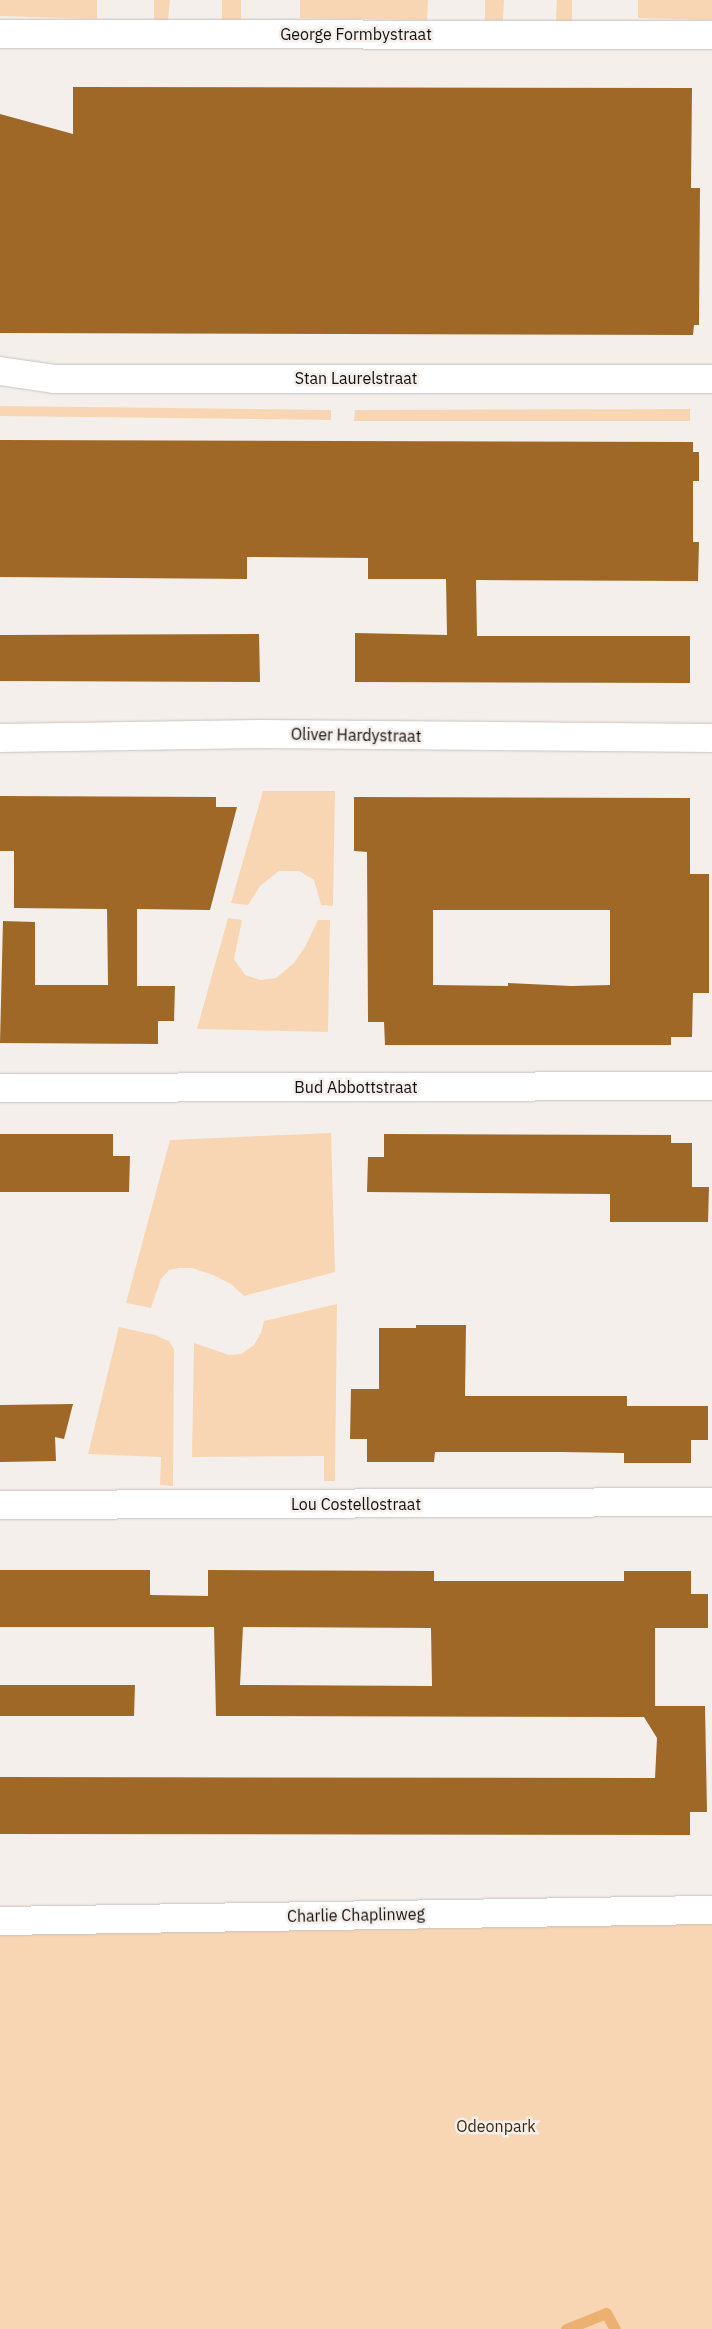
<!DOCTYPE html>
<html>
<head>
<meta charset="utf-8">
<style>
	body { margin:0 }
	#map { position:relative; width:712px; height:2329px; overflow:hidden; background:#f4efeb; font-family:"IBM Plex Sans",sans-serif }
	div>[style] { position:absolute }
	.green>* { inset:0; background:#f9d6b3 }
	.stream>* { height:11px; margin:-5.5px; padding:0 5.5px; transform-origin:5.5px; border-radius:5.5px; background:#ecb071 }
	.building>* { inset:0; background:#a06826 }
	.roads { filter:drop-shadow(0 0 1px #c7c3bf) drop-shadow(0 0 1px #c7c3bf) }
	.street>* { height:28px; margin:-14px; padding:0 14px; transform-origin:14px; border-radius:14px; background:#fff }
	span { translate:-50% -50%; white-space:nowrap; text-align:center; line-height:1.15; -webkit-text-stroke:5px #f4efeb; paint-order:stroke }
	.street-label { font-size:16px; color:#121110 }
	.park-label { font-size:16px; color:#41290d }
</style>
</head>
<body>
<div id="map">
	<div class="green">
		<div style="clip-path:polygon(0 0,97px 0,97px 19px,0 16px)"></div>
		<div style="clip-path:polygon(154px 0,170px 0,168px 20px,154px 20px)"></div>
		<div style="clip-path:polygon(222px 0,241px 0,241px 20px,222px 20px)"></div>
		<div style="clip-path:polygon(300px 0,428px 0,427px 20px,300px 18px)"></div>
		<div style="clip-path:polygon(485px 0,504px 0,503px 20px,485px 20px)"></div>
		<div style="clip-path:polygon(557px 0,572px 0,572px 22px,556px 22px)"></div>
		<div style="clip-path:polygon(638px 0,712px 0,712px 20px,638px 18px)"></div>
		<div style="clip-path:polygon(0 406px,331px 410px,331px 420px,0 416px)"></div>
		<div style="clip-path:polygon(690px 409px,690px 421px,354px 421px,355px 410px)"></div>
		<div style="clip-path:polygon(263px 791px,335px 791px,333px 906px,321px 905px,314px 880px,299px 871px,279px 871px,260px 886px,248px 905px,231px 903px)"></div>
		<div style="clip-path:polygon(228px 918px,242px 920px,234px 959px,245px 975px,261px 980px,276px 978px,294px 963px,305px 947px,318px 920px,330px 920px,328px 1032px,197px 1029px)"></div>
		<div style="clip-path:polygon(331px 1133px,335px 1272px,244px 1296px,231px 1284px,213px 1275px,192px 1268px,179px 1268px,169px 1270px,161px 1279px,151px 1308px,126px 1303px,170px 1140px)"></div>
		<div style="clip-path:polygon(337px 1304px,335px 1481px,324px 1481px,324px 1456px,192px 1457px,194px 1343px,229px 1355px,241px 1354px,254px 1345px,261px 1333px,264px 1321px)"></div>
		<div style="clip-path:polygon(119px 1327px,155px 1335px,169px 1341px,174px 1349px,173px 1486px,160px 1485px,161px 1457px,88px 1454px)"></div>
		<div style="clip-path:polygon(712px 1919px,712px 2329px,0 2329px,0 1932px)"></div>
	</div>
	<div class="stream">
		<div style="left:566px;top:2329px;width:43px;rotate:-21.8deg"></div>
		<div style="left:606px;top:2313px;width:18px;rotate:61deg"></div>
	</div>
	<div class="building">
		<div style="clip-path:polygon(73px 87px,692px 88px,691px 188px,700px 188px,699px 325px,694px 325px,693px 335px,0 333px,0 114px,73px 134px)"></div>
		<div style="clip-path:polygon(0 440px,693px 442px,693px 452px,699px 452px,699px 481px,693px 481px,693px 542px,699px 542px,698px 581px,476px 580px,477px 636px,690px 636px,690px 683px,355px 682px,355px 633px,447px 635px,446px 579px,368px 579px,368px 558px,247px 557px,247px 579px,0 577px)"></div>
		<div style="clip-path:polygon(259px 634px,260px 682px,0 681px,0 635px)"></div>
		<div style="clip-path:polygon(0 796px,216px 797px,216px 807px,237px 807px,210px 910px,137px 909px,137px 986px,175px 986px,174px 1021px,158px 1021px,158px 1044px,0 1043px,3px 921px,35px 922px,35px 985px,108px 985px,107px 909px,14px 908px,14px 851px,0 851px)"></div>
		<div style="clip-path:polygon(evenodd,354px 797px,690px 798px,690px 874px,709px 874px,709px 993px,693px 993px,692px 1037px,671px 1037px,671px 1045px,385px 1045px,384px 1022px,368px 1022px,367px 852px,354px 851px,354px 797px,433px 910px,610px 910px,610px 985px,571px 986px,508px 983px,508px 986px,433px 985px,433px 910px)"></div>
		<div style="clip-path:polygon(0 1134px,113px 1134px,113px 1156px,130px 1156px,129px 1192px,0 1192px)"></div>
		<div style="clip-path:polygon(384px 1134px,671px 1135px,671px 1143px,692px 1143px,692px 1187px,709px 1187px,708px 1222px,610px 1222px,610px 1194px,367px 1192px,368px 1157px,384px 1157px)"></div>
		<div style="clip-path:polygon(416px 1325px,466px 1325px,465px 1396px,627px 1396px,627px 1406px,708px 1406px,708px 1440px,691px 1440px,691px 1463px,624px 1463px,624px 1453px,561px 1452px,435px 1452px,434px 1462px,367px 1462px,367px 1439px,350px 1439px,351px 1389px,379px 1389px,379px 1328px,416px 1328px)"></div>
		<div style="clip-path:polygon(73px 1404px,64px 1439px,55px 1437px,56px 1461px,0 1462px,0 1405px)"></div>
		<div style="clip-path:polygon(evenodd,0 1570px,150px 1570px,150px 1595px,208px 1596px,208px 1570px,434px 1571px,434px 1581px,624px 1581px,624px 1571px,691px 1571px,691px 1594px,708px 1594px,708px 1628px,655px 1628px,655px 1706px,705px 1706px,707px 1812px,690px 1812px,690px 1835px,0 1834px,0 1777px,655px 1778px,657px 1738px,644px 1717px,216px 1716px,214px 1627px,0 1627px,0 1570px,243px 1627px,431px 1628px,432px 1686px,240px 1685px,243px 1627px)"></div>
		<div style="clip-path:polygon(0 1685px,135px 1685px,134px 1716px,0 1716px)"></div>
	</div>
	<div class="roads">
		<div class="street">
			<div style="left:0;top:34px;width:712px;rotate:0.08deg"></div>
			<div style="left:0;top:371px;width:56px;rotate:8.3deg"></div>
			<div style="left:55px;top:379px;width:657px"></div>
			<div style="left:0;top:738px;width:261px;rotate:-0.9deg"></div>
			<div style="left:261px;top:734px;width:451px;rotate:0.5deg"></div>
			<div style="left:0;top:1088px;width:712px;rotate:-0.16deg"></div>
			<div style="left:0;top:1505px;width:712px;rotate:-0.24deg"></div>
			<div style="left:0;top:1921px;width:712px;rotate:-0.89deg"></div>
		</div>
	</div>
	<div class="street-label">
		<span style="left:356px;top:34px">George Formbystraat</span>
		<span style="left:356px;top:378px">Stan Laurelstraat</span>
		<span style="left:356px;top:735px;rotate:1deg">Oliver Hardystraat</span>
		<span style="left:356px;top:1087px">Bud Abbottstraat</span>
		<span style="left:356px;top:1504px">Lou Costellostraat</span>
		<span style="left:356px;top:1915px;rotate:-1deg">Charlie Chaplinweg</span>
	</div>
	<div class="park-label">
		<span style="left:496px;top:2126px">Odeonpark</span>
	</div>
</div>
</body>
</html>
